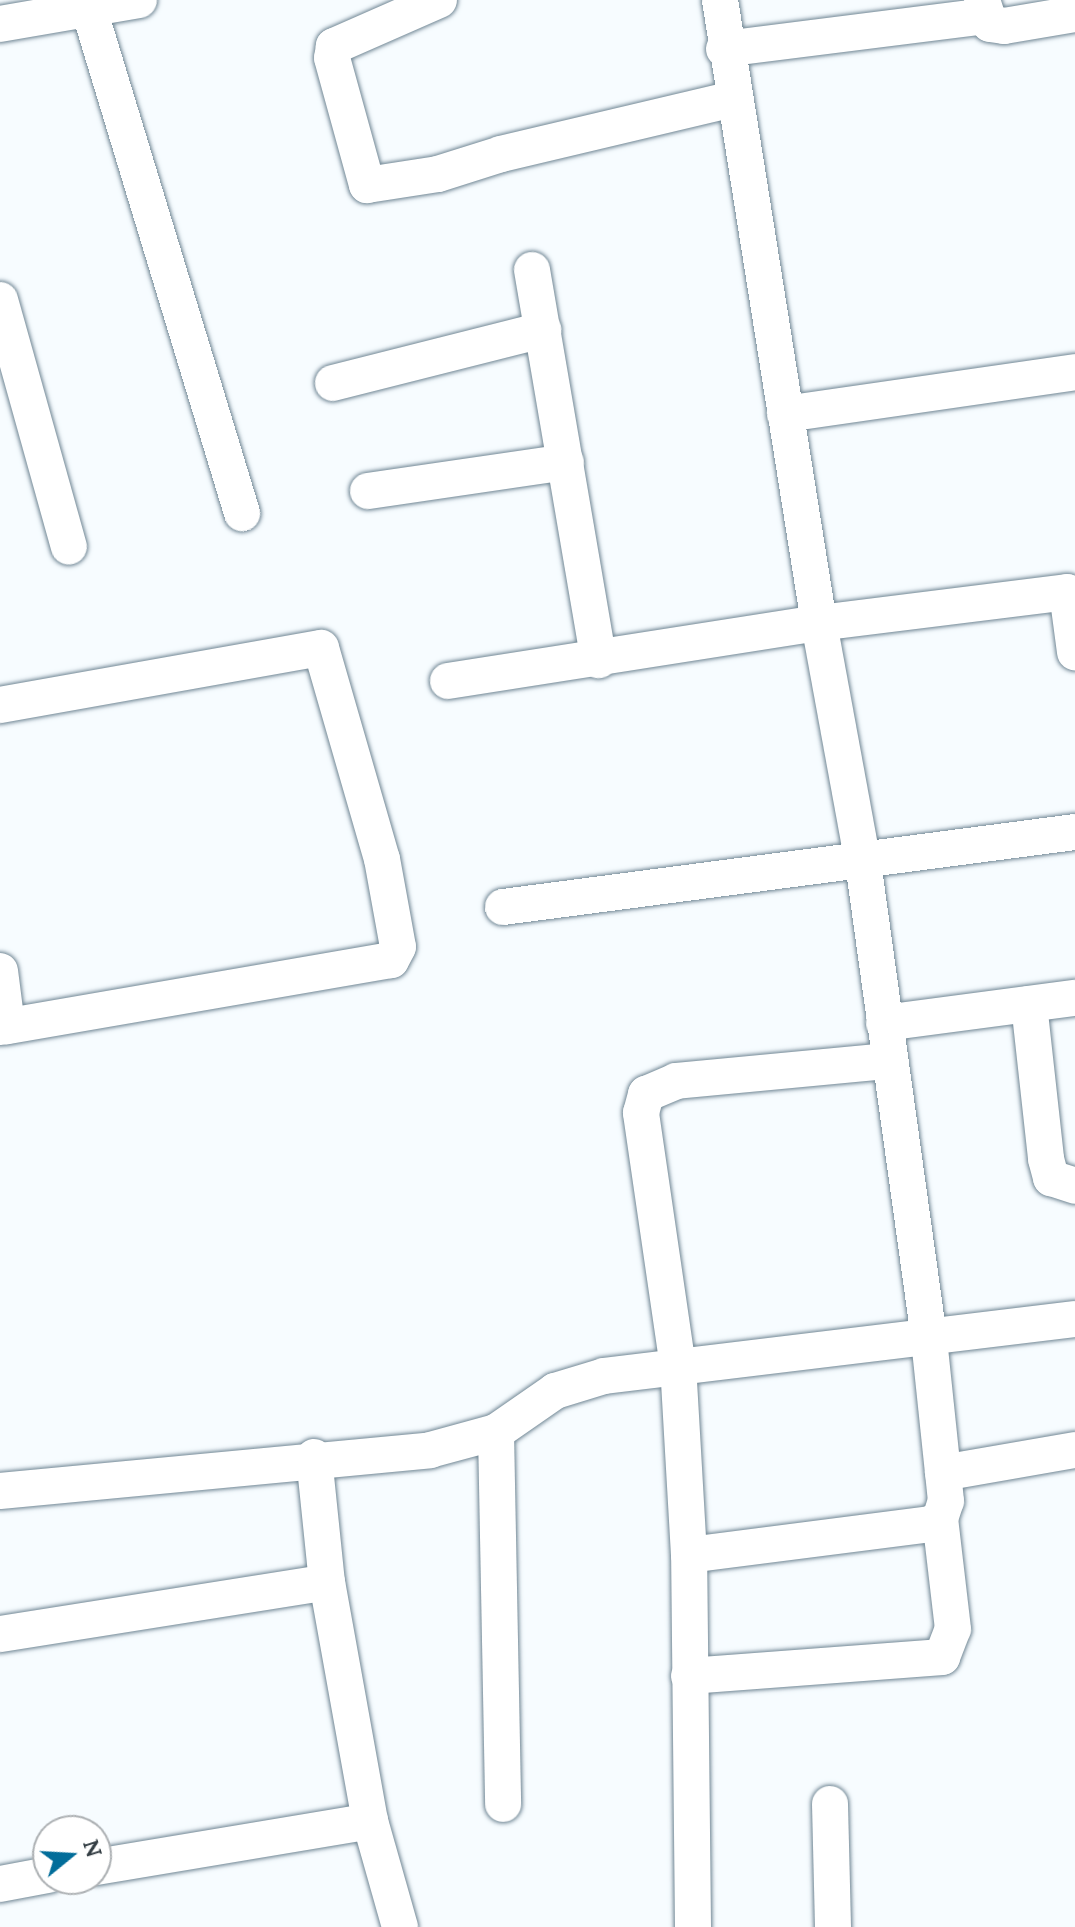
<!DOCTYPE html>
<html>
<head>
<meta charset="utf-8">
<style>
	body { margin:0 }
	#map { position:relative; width:1075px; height:1927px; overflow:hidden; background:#f7fcff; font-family:Lora,serif }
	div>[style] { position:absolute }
	.roads { filter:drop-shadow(0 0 2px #718795) drop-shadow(0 0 2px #718795) }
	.minor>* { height:36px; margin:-18px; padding:0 18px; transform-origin:18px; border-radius:18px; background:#fff }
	span { translate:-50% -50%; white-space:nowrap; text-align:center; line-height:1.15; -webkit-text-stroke:8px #fff; paint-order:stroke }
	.north { position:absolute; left:32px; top:1815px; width:80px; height:80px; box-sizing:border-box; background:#fff; border:2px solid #adb1b4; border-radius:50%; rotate:72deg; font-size:22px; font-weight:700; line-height:32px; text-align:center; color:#333d43 }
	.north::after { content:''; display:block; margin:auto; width:28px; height:36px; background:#026d9a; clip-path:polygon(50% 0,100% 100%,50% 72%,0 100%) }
</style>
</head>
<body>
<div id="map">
	<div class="roads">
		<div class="minor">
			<div style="left:439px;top:0;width:115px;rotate:156.3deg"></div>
			<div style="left:334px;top:46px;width:12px;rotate:99deg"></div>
			<div style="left:332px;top:58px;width:132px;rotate:74.6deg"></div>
			<div style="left:367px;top:185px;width:72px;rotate:-8.8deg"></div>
			<div style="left:438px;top:174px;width:66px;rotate:-17.6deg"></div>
			<div style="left:501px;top:154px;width:238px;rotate:-13.3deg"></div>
			<div style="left:982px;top:0;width:25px;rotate:72deg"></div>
			<div style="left:990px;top:24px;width:14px;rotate:8deg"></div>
			<div style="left:1004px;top:26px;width:72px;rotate:-9.6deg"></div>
			<div style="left:89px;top:9px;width:527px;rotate:73.11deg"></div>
			<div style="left:0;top:24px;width:141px;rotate:-9.8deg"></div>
			<div style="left:724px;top:49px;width:263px;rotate:-7.2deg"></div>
			<div style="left:532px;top:270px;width:396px;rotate:80.3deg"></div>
			<div style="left:0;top:300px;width:256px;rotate:74.4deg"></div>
			<div style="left:333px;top:383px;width:217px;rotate:-14.2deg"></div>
			<div style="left:785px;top:414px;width:293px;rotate:-8.2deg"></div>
			<div style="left:368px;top:491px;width:200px;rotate:-8.3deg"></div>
			<div style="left:448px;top:681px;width:376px;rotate:-8.9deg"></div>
			<div style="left:819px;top:623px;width:250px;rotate:-7.1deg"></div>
			<div style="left:1067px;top:592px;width:61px;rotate:82.4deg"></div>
			<div style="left:0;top:705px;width:326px;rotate:-10.1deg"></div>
			<div style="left:321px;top:648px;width:220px;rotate:73.9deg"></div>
			<div style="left:382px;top:859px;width:89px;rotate:79.7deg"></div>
			<div style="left:398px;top:947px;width:15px;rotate:118deg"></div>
			<div style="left:391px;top:960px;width:390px;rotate:170.2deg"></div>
			<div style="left:503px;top:907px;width:577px;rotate:-7.47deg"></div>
			<div style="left:0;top:971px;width:55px;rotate:82.7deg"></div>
			<div style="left:7px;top:1026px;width:7px;rotate:172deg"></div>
			<div style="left:1029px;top:1004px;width:156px;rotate:83.7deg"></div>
			<div style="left:1046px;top:1159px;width:20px;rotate:75deg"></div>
			<div style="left:1051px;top:1178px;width:25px;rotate:18deg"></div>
			<div style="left:884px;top:1023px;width:193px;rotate:-7.5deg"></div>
			<div style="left:496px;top:1432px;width:372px;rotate:88.9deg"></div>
			<div style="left:314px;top:1457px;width:126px;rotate:84.1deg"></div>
			<div style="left:327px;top:1582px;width:243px;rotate:79.8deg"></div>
			<div style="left:370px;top:1821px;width:110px;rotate:74.2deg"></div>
			<div style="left:943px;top:1473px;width:134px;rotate:-9.9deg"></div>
			<div style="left:0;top:1491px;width:432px;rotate:-5.4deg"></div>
			<div style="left:430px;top:1450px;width:68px;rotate:-15.3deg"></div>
			<div style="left:496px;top:1432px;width:72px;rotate:-34.8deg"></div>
			<div style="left:555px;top:1391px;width:51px;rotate:-17deg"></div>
			<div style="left:604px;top:1376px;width:474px;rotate:-6.9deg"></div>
			<div style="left:689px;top:1555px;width:243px;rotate:-7.3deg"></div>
			<div style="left:930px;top:1524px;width:11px;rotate:-27deg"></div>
			<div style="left:940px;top:1519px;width:19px;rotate:-72deg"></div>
			<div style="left:946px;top:1501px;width:164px;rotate:-96deg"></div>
			<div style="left:929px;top:1338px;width:480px;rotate:-97.9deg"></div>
			<div style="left:863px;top:863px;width:244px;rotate:-100.4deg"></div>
			<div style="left:819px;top:623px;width:631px;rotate:-99.03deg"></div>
			<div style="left:0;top:1634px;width:331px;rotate:-9deg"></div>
			<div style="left:689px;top:1676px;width:254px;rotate:-4.3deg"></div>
			<div style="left:942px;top:1657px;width:30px;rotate:-69deg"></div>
			<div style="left:953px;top:1629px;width:111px;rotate:-96.7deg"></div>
			<div style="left:830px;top:1804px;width:123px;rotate:88.6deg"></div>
			<div style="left:96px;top:1867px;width:278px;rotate:-9.5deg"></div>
			<div style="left:0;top:1884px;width:49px;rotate:-10.6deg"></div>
			<div style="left:693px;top:1927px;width:372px;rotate:-90.6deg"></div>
			<div style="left:689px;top:1555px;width:188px;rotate:-93.3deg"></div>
			<div style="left:678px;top:1367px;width:257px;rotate:-98.3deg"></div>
			<div style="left:641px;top:1113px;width:20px;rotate:-75deg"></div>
			<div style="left:646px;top:1094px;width:33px;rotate:-23deg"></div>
			<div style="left:676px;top:1081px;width:214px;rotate:-5.4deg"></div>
		</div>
	</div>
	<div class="north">N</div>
</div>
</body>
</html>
